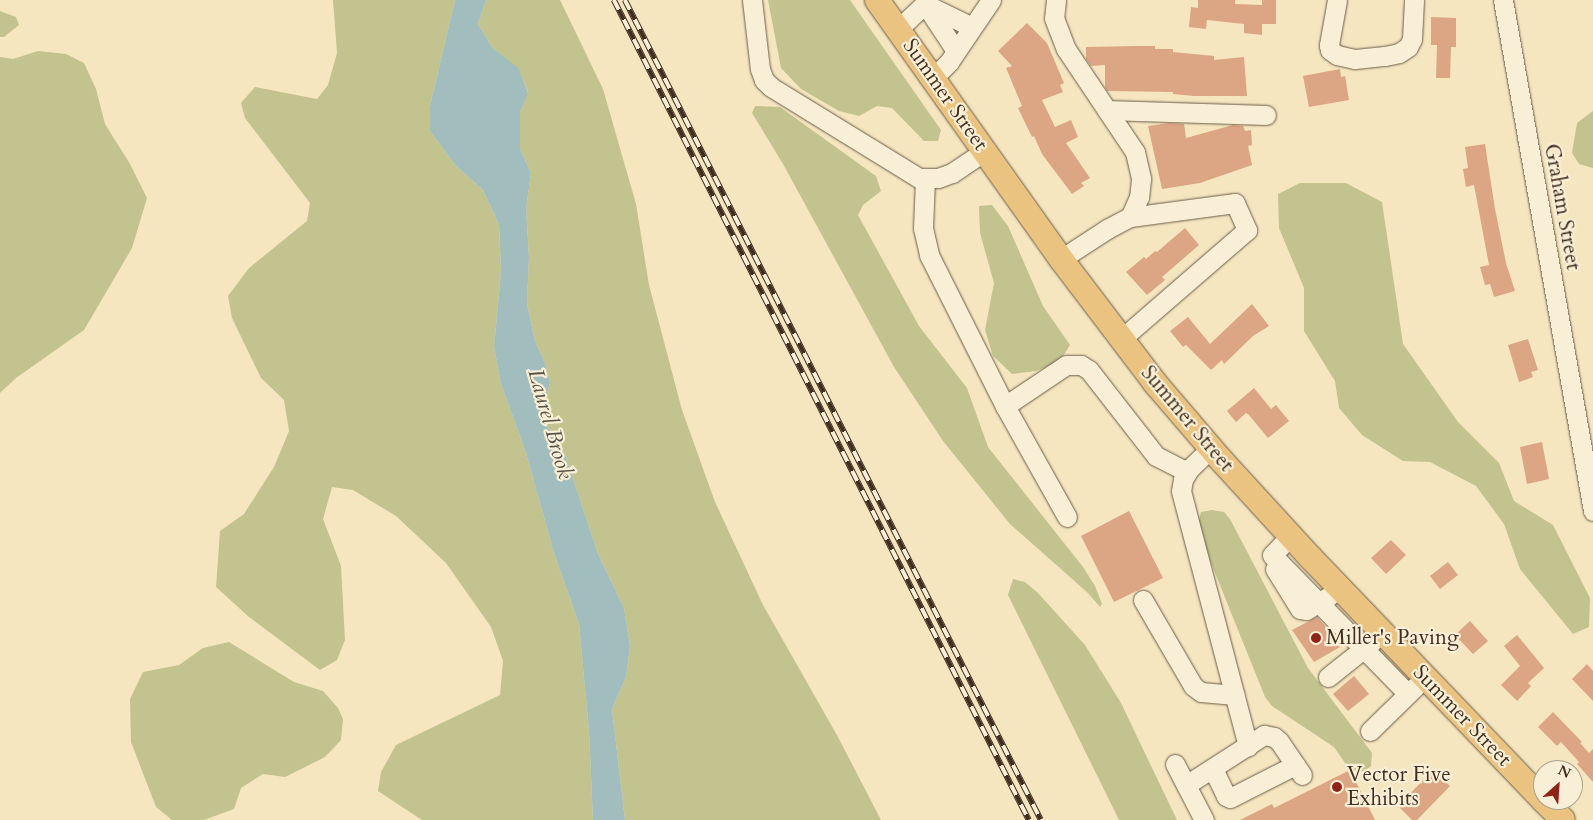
<!DOCTYPE html>
<html>
<head>
<meta charset="utf-8">
<style>
	body { margin:0 }
	#map { position:relative; width:1593px; height:820px; overflow:hidden; background:#f5e6c0; font-family:Cardo,serif }
	div>[style] { position:absolute }
	.green>* { inset:0; background:#c2c38e }
	.water>* { inset:0; background:#a1bdbd }
	.building>* { inset:0; background:#dca584 }
	.roads { filter:drop-shadow(0 0 1px #6d5c49) drop-shadow(0 0 1px #6d5c49) }
	.minor>* { height:19px; margin:-9.5px; padding:0 9.5px; transform-origin:9.5px; border-radius:9.5px; background:#f8efd6 }
	.major>* { height:24px; margin:-12px; padding:0 12px; transform-origin:12px; border-radius:12px; background:#eac380 }
	.rail>* { height:5.5px; margin-top:-2.75px; transform-origin:0; background:repeating-linear-gradient(90deg,#f8efd6 0 11px,#402e21 0 22px); box-sizing:border-box; border-block:1px solid #402e21 }
	.dots>* { width:14px; height:14px; translate:-50% -50%; box-sizing:border-box; border:2px solid #f8efd6; border-radius:50% }
	span { translate:-50% -50%; white-space:nowrap; text-align:center; line-height:1.15; -webkit-text-stroke:4.5px #f8efd6; paint-order:stroke }
	.street-label { font-size:21px; color:#402e21 }
	.poi-label { font-size:21px; color:#402e21 }
	.left { translate:0 -50%; text-align:left }
	.water-label { font-size:22px; color:#585248; font-style:italic }
	.north { position:absolute; left:1533px; top:760px; width:50px; height:50px; box-sizing:border-box; background:#f8efd6; border:1px solid #aea28e; border-radius:50%; rotate:26deg; font-size:14px; font-weight:700; line-height:20px; text-align:center; color:#402e21 }
	.north::after { content:''; display:block; margin:auto; width:18px; height:22px; background:#8f2418; clip-path:polygon(50% 0,100% 100%,50% 72%,0 100%) }
</style>
</head>
<body>
<div id="map">
	<div class="green">
		<div style="clip-path:polygon(333px 0,455px 0,430px 106px,430px 131px,456px 166px,483px 190px,499px 225px,501px 271px,494px 347px,501px 384px,526px 453px,554px 553px,579px 624px,589px 731px,593px 820px,422px 820px,378px 791px,381px 772px,396px 745px,500px 695px,503px 661px,491px 627px,446px 563px,396px 516px,353px 490px,332px 487px,323px 519px,341px 566px,345px 640px,337px 660px,320px 670px,249px 617px,216px 587px,220px 531px,244px 514px,274px 467px,289px 431px,284px 400px,261px 378px,232px 318px,228px 296px,249px 268px,307px 221px,310px 203px,245px 118px,241px 103px,255px 87px,317px 99px,328px 85px,337px 53px)"></div>
		<div style="clip-path:polygon(486px 0,560px 0,561px 2px,603px 89px,636px 204px,649px 285px,682px 410px,715px 502px,763px 605px,838px 737px,881px 820px,625px 820px,612px 709px,626px 677px,630px 646px,624px 608px,598px 554px,565px 454px,545px 423px,544px 404px,550px 383px,545px 363px,535px 341px,527px 304px,529px 257px,526px 209px,531px 173px,520px 149px,520px 112px,528px 92px,519px 70px,492px 47px,478px 24px)"></div>
		<div style="clip-path:polygon(768px 0,850px 0,941px 130px,938px 141px,924px 141px,892px 108px,877px 106px,859px 116px,839px 111px,801px 89px,781px 68px)"></div>
		<div style="clip-path:polygon(0 11px,16px 17px,19px 25px,4px 37px,0 37px)"></div>
		<div style="clip-path:polygon(38px 51px,66px 54px,84px 63px,96px 89px,105px 124px,130px 164px,147px 198px,132px 248px,84px 330px,16px 378px,0 393px,0 57px,13px 59px)"></div>
		<div style="clip-path:polygon(755px 106px,780px 107px,876px 176px,881px 191px,863px 205px,858px 215px,919px 326px,967px 388px,988px 447px,1083px 567px,1095px 586px,1102px 604px,1100px 607px,1088px 593px,1010px 524px,943px 441px,894px 367px,783px 164px,752px 113px)"></div>
		<div style="clip-path:polygon(1593px 111px,1593px 168px,1579px 164px,1572px 153px,1577px 123px)"></div>
		<div style="clip-path:polygon(1300px 183px,1346px 183px,1382px 202px,1403px 344px,1458px 422px,1499px 463px,1514px 501px,1553px 525px,1590px 598px,1589px 627px,1573px 634px,1520px 569px,1504px 524px,1476px 486px,1430px 462px,1403px 461px,1362px 435px,1339px 408px,1335px 381px,1304px 331px,1304px 288px,1279px 228px,1278px 194px)"></div>
		<div style="clip-path:polygon(992px 205px,1008px 226px,1043px 306px,1070px 345px,1063px 356px,1053px 364px,1036px 371px,1012px 374px,993px 356px,985px 330px,994px 283px,980px 233px,979px 206px)"></div>
		<div style="clip-path:polygon(1212px 510px,1224px 512px,1230px 519px,1308px 668px,1372px 753px,1371px 766px,1364px 772px,1350px 770px,1334px 747px,1272px 706px,1265px 697px,1197px 528px,1201px 512px)"></div>
		<div style="clip-path:polygon(1013px 579px,1025px 582px,1038px 593px,1085px 645px,1121px 703px,1177px 820px,1119px 820px,1008px 595px)"></div>
		<div style="clip-path:polygon(229px 642px,294px 682px,323px 691px,338px 708px,343px 719px,341px 740px,325px 757px,285px 777px,263px 774px,241px 788px,234px 809px,204px 820px,172px 820px,156px 807px,131px 742px,130px 699px,143px 672px,179px 665px,203px 648px)"></div>
	</div>
	<div class="water">
		<div style="clip-path:polygon(455px 0,486px 0,478px 24px,492px 47px,519px 69px,528px 93px,520px 112px,520px 149px,531px 173px,526px 209px,529px 257px,527px 304px,535px 341px,545px 363px,550px 383px,544px 404px,545px 423px,565px 454px,598px 554px,624px 608px,630px 646px,626px 677px,612px 709px,625px 820px,593px 820px,589px 731px,579px 624px,554px 553px,526px 453px,501px 384px,494px 347px,501px 271px,499px 225px,483px 190px,456px 166px,430px 131px,430px 106px)"></div>
	</div>
	<div class="building">
		<div style="clip-path:polygon(1198px 0,1235px 0,1235px 4px,1262px 5px,1262px 0,1276px 0,1276px 24px,1262px 24px,1262px 35px,1244px 33px,1244px 24px,1207px 20px,1206px 29px,1189px 27px,1191px 7px,1198px 8px)"></div>
		<div style="clip-path:polygon(1431px 17px,1456px 18px,1456px 47px,1451px 47px,1450px 78px,1436px 78px,1437px 45px,1431px 45px)"></div>
		<div style="clip-path:polygon(1027px 23px,1047px 43px,1064px 83px,1060px 85px,1063px 92px,1042px 100px,1055px 127px,1071px 120px,1078px 137px,1066px 143px,1090px 178px,1081px 183px,1084px 186px,1072px 194px,1042px 154px,1034px 136px,1032px 137px,1018px 108px,1022px 106px,1006px 68px,1012px 66px,998px 51px)"></div>
		<div style="clip-path:polygon(1137px 46px,1155px 46px,1155px 49px,1173px 49px,1173px 52px,1214px 56px,1214px 60px,1244px 57px,1247px 96px,1194px 96px,1173px 94px,1173px 92px,1107px 91px,1105px 87px,1105px 65px,1091px 66px,1086px 59px,1086px 47px)"></div>
		<div style="clip-path:polygon(1340px 69px,1341px 77px,1345px 76px,1349px 100px,1309px 107px,1303px 76px)"></div>
		<div style="clip-path:polygon(1169px 123px,1184px 124px,1186px 138px,1233px 125px,1243px 126px,1245px 131px,1251px 130px,1252px 145px,1248px 146px,1252px 165px,1200px 183px,1162px 189px,1148px 126px)"></div>
		<div style="clip-path:polygon(1485px 144px,1495px 209px,1506px 263px,1515px 291px,1494px 297px,1490px 284px,1485px 285px,1480px 267px,1489px 265px,1474px 185px,1466px 187px,1463px 169px,1468px 168px,1465px 147px)"></div>
		<div style="clip-path:polygon(1185px 228px,1199px 245px,1162px 277px,1165px 280px,1147px 295px,1126px 272px,1144px 257px,1146px 259px,1155px 251px,1157px 252px)"></div>
		<div style="clip-path:polygon(1252px 304px,1269px 326px,1253px 336px,1224px 364px,1222px 360px,1211px 370px,1186px 345px,1183px 347px,1170px 331px,1188px 317px,1210px 344px)"></div>
		<div style="clip-path:polygon(1528px 339px,1538px 370px,1531px 372px,1533px 377px,1519px 382px,1508px 345px)"></div>
		<div style="clip-path:polygon(1254px 388px,1271px 409px,1276px 405px,1289px 421px,1268px 438px,1249px 415px,1246px 413px,1236px 422px,1227px 411px)"></div>
		<div style="clip-path:polygon(1542px 442px,1549px 479px,1527px 484px,1520px 447px)"></div>
		<div style="clip-path:polygon(1129px 511px,1163px 578px,1114px 602px,1081px 536px)"></div>
		<div style="clip-path:polygon(1391px 540px,1406px 555px,1386px 574px,1371px 558px)"></div>
		<div style="clip-path:polygon(1448px 562px,1458px 575px,1440px 589px,1430px 576px)"></div>
		<div style="clip-path:polygon(1317px 617px,1327px 628px,1340px 647px,1314px 662px,1292px 630px)"></div>
		<div style="clip-path:polygon(1470px 621px,1488px 641px,1473px 654px,1455px 635px)"></div>
		<div style="clip-path:polygon(1517px 635px,1544px 668px,1528px 683px,1531px 686px,1517px 701px,1501px 685px,1520px 666px,1504px 646px)"></div>
		<div style="clip-path:polygon(1587px 664px,1593px 671px,1593px 701px,1572px 679px)"></div>
		<div style="clip-path:polygon(1354px 676px,1369px 694px,1348px 711px,1333px 694px)"></div>
		<div style="clip-path:polygon(1553px 712px,1582px 742px,1580px 743px,1589px 753px,1593px 749px,1593px 782px,1577px 764px,1579px 762px,1561px 742px,1557px 746px,1538px 727px)"></div>
		<div style="clip-path:polygon(1350px 770px,1375px 820px,1240px 820px,1272px 804px,1274px 808px)"></div>
		<div style="clip-path:polygon(1433px 770px,1450px 786px,1417px 820px,1412px 820px,1398px 806px)"></div>
	</div>
	<div class="roads">
		<div class="minor">
			<div style="left:752px;top:0;width:69px;rotate:83.4deg"></div>
			<div style="left:760px;top:69px;width:12px;rotate:70deg"></div>
			<div style="left:764px;top:80px;width:10px;rotate:45deg"></div>
			<div style="left:771px;top:87px;width:174px;rotate:31.6deg"></div>
			<div style="left:919px;top:178px;width:19px"></div>
			<div style="left:938px;top:178px;width:15px;rotate:-20deg"></div>
			<div style="left:952px;top:173px;width:40px;rotate:-34deg"></div>
			<div style="left:1056px;top:0;width:18px;rotate:96deg"></div>
			<div style="left:1054px;top:18px;width:33px;rotate:69deg"></div>
			<div style="left:1066px;top:49px;width:124px;rotate:56.2deg"></div>
			<div style="left:1135px;top:152px;width:28px;rotate:77deg"></div>
			<div style="left:1141px;top:179px;width:18px;rotate:96deg"></div>
			<div style="left:1139px;top:197px;width:22px;rotate:114deg"></div>
			<div style="left:1337px;top:0;width:46px;rotate:100.1deg"></div>
			<div style="left:1329px;top:45px;width:5px;rotate:79deg"></div>
			<div style="left:1330px;top:50px;width:9px;rotate:36deg"></div>
			<div style="left:1337px;top:55px;width:18px;rotate:13deg"></div>
			<div style="left:1355px;top:59px;width:30px;rotate:-6deg"></div>
			<div style="left:1385px;top:56px;width:14px;rotate:-12deg"></div>
			<div style="left:1399px;top:53px;width:11px;rotate:-34deg"></div>
			<div style="left:1408px;top:47px;width:9px;rotate:-63deg"></div>
			<div style="left:1412px;top:39px;width:39px;rotate:-87deg"></div>
			<div style="left:1503px;top:0;width:519px;rotate:80.01deg"></div>
			<div style="left:925px;top:4px;width:56px;rotate:56.6deg"></div>
			<div style="left:898px;top:29px;width:37px;rotate:-43deg"></div>
			<div style="left:925px;top:4px;width:52px;rotate:26.1deg"></div>
			<div style="left:933px;top:78px;width:23px;rotate:-45deg"></div>
			<div style="left:949px;top:62px;width:75px;rotate:-55.9deg"></div>
			<div style="left:1107px;top:110px;width:159px;rotate:1.8deg"></div>
			<div style="left:925px;top:179px;width:49px;rotate:92.3deg"></div>
			<div style="left:923px;top:228px;width:28px;rotate:77deg"></div>
			<div style="left:929px;top:255px;width:169px;rotate:63.3deg"></div>
			<div style="left:1005px;top:406px;width:127px;rotate:60.8deg"></div>
			<div style="left:1061px;top:259px;width:55px;rotate:-33.1deg"></div>
			<div style="left:1107px;top:229px;width:26px;rotate:-28deg"></div>
			<div style="left:1130px;top:217px;width:106px;rotate:-7.6deg"></div>
			<div style="left:1235px;top:203px;width:30px;rotate:66deg"></div>
			<div style="left:1247px;top:230px;width:167px;rotate:139.1deg"></div>
			<div style="left:1005px;top:406px;width:73px;rotate:-33.9deg"></div>
			<div style="left:1066px;top:365px;width:15px"></div>
			<div style="left:1081px;top:365px;width:9px;rotate:32deg"></div>
			<div style="left:1089px;top:370px;width:109px;rotate:52.1deg"></div>
			<div style="left:1156px;top:456px;width:35px;rotate:27deg"></div>
			<div style="left:1211px;top:448px;width:29px;rotate:136deg"></div>
			<div style="left:1190px;top:468px;width:13px;rotate:122deg"></div>
			<div style="left:1183px;top:479px;width:12px;rotate:99deg"></div>
			<div style="left:1181px;top:491px;width:264px;rotate:75.3deg"></div>
			<div style="left:1290px;top:536px;width:26px;rotate:133deg"></div>
			<div style="left:1272px;top:555px;width:194px;rotate:45.6deg"></div>
			<div style="left:1275px;top:569px;width:47px;rotate:58deg"></div>
			<div style="left:1300px;top:609px;width:6px;rotate:9deg"></div>
			<div style="left:1306px;top:610px;width:27px;rotate:-31deg"></div>
			<div style="left:1143px;top:600px;width:99px;rotate:59.8deg"></div>
			<div style="left:1193px;top:686px;width:10px;rotate:37deg"></div>
			<div style="left:1201px;top:692px;width:34px;rotate:5deg"></div>
			<div style="left:1328px;top:677px;width:56px;rotate:-38.5deg"></div>
			<div style="left:1370px;top:731px;width:64px;rotate:-44.4deg"></div>
			<div style="left:1175px;top:764px;width:63px;rotate:62.6deg"></div>
			<div style="left:1213px;top:769px;width:30px;rotate:64deg"></div>
			<div style="left:1226px;top:796px;width:4px;rotate:27deg"></div>
			<div style="left:1230px;top:798px;width:73px;rotate:-26.9deg"></div>
			<div style="left:1186px;top:785px;width:93px;rotate:-32.7deg"></div>
			<div style="left:1264px;top:735px;width:10px;rotate:11deg"></div>
			<div style="left:1274px;top:737px;width:6px;rotate:39deg"></div>
			<div style="left:1279px;top:741px;width:41px;rotate:55.9deg"></div>
		</div>
		<div class="major">
			<div style="left:877px;top:0;width:318px;rotate:54.6deg"></div>
			<div style="left:1061px;top:259px;width:156px;rotate:52.8deg"></div>
			<div style="left:1155px;top:383px;width:101px;rotate:49.4deg"></div>
			<div style="left:1221px;top:460px;width:132px;rotate:47.5deg"></div>
			<div style="left:1310px;top:557px;width:337px;rotate:46.2deg"></div>
			<div style="left:1543px;top:800px;width:28px;rotate:45deg"></div>
		</div>
	</div>
	<div class="rail">
		<div style="left:614px;top:0;width:919px;rotate:63.16deg"></div>
		<div style="left:625px;top:0;width:919px;rotate:63.1deg"></div>
	</div>
	<div class="dots">
		<div style="left:1316px;top:638px;background:#8f2418"></div>
		<div style="left:1337px;top:787px;background:#8f2418"></div>
	</div>
	<div class="street-label">
		<span style="left:945px;top:95px;rotate:55deg">Summer Street</span>
		<span style="left:1562px;top:207px;rotate:80deg">Graham Street</span>
		<span style="left:1187px;top:419px;rotate:50deg">Summer Street</span>
		<span style="left:1462px;top:716px;rotate:46deg">Summer Street</span>
	</div>
	<div class="poi-label">
		<span class="left" style="left:1326px;top:638px">Miller's Paving</span>
		<span class="left" style="left:1347px;top:787px">Vector Five<br>Exhibits</span>
	</div>
	<div class="water-label">
		<span style="left:550px;top:424px;rotate:74deg">Laurel Brook</span>
	</div>
	<div class="north">N</div>
</div>
</body>
</html>
